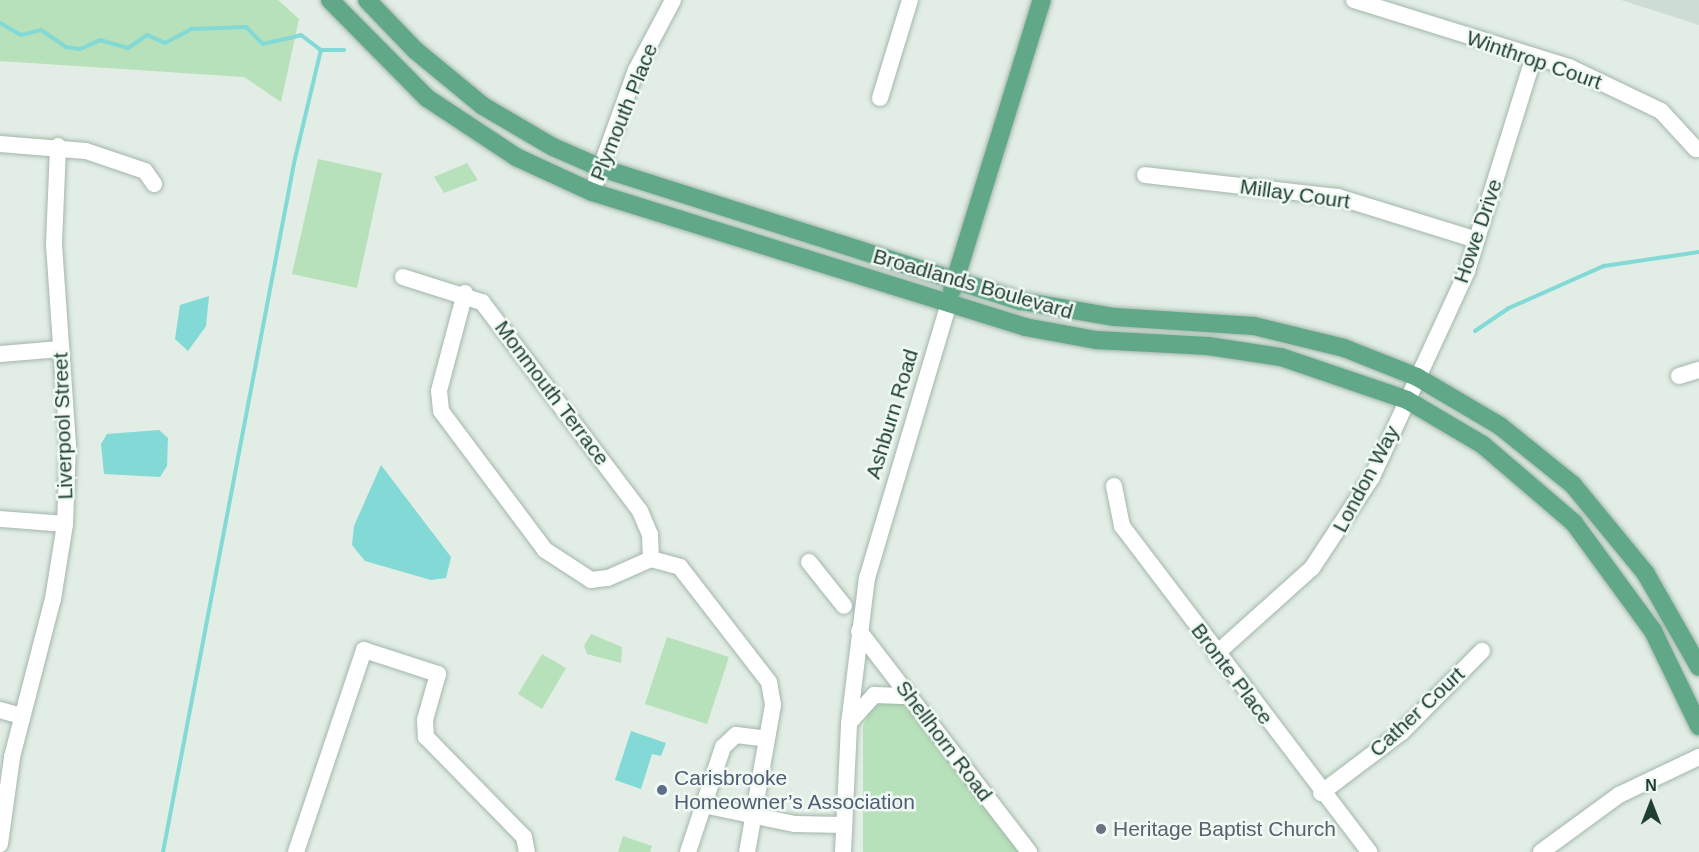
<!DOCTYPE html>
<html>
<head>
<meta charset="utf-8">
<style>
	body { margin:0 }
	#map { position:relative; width:1699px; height:852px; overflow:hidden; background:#e1ede5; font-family:Arial,sans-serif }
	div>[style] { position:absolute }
	.built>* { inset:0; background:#ceddd4 }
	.green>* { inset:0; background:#b7e1ba }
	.water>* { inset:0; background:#82d9d6 }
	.stream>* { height:4px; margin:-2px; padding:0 2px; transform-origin:2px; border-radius:2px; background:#82d9d6 }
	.roads { filter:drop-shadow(0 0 2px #a3b6ab) drop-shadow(0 0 2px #a3b6ab) }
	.minor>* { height:16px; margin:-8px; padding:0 8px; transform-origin:8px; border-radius:8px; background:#fff }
	.major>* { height:18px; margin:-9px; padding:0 9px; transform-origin:9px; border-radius:9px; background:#60a888 }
	.dots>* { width:16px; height:16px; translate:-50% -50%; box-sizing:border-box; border:3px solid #f1f9f4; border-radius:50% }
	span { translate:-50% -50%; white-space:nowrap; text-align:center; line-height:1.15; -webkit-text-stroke:5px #f1f9f4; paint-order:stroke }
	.street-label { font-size:21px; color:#1f4031 }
	.service-label { font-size:21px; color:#4e5e75 }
	.left { translate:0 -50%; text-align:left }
	.worship-label { font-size:21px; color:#5b616d }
	.north { position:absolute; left:1621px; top:774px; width:60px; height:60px; -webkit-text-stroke:4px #f1f9f4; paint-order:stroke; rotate:0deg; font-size:16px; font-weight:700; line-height:24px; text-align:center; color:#1f4031 }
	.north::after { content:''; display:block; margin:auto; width:21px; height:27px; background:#1f4031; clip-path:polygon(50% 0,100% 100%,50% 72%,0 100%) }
</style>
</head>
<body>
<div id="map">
	<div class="built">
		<div style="clip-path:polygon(1621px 0,1699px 0,1699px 25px)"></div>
	</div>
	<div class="green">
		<div style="clip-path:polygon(0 0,278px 0,299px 19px,281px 102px,244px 77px,0 61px)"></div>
		<div style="clip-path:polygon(318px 159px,382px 173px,357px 288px,292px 274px)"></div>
		<div style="clip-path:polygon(467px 163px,478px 180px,444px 193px,434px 177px)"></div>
		<div style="clip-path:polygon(591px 634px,622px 647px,621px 663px,587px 654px,584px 646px)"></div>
		<div style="clip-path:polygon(667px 637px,729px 657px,707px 724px,645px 704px)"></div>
		<div style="clip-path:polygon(542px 654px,566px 668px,542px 709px,518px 694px)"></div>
		<div style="clip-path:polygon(887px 701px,906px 704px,1021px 852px,863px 852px,863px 727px,871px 707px)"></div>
		<div style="clip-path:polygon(623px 836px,652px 846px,650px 852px,618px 852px)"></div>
	</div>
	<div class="water">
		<div style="clip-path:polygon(209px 296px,206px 326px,188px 351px,175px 339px,180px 305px)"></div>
		<div style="clip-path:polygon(159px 430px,168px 438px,167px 466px,160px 477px,104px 474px,101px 444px,107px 434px)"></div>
		<div style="clip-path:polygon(381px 465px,451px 557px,446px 578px,431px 580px,365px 561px,352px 545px,354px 526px)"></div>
		<div style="clip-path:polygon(631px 731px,666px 743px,661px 756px,652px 754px,641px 789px,615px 780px)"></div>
	</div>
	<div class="stream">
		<div style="left:0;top:23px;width:24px;rotate:30deg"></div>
		<div style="left:21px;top:35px;width:21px;rotate:-14deg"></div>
		<div style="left:41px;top:30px;width:30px;rotate:34deg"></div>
		<div style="left:66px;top:47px;width:14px;rotate:8deg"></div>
		<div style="left:80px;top:49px;width:22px;rotate:-24deg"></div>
		<div style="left:100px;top:40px;width:29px;rotate:16deg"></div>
		<div style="left:128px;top:48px;width:23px;rotate:-34deg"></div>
		<div style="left:147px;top:35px;width:20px;rotate:24deg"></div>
		<div style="left:165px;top:43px;width:30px;rotate:-28deg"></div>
		<div style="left:191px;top:29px;width:55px;rotate:-2.1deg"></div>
		<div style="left:246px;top:27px;width:24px;rotate:45deg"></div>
		<div style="left:263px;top:44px;width:39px;rotate:-13deg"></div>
		<div style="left:301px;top:35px;width:25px;rotate:37deg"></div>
		<div style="left:321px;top:50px;width:23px"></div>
		<div style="left:1475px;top:331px;width:41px;rotate:-34.1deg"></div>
		<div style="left:1509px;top:308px;width:104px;rotate:-23.9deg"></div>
		<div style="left:1604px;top:266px;width:96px;rotate:-8.4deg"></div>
		<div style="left:163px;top:852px;width:701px;rotate:-79.23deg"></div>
		<div style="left:294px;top:163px;width:116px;rotate:-76.6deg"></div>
	</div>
	<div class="roads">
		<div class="minor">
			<div style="left:1354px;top:0;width:225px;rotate:17.3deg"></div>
			<div style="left:1569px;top:67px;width:102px;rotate:25.6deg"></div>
			<div style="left:1661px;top:111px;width:52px;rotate:47.4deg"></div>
			<div style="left:880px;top:98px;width:102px;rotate:-73deg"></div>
			<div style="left:0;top:144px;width:86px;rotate:4.7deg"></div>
			<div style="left:86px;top:151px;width:62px;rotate:18.7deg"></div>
			<div style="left:145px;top:171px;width:16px;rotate:55deg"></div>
			<div style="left:1145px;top:175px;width:194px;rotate:6.5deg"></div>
			<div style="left:1338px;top:197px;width:145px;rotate:17.2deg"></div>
			<div style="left:592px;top:192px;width:130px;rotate:-70.2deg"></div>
			<div style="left:636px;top:70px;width:79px;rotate:-62.1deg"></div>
			<div style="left:403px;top:277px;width:83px;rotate:17.6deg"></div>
			<div style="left:482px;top:302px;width:262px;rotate:52.9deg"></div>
			<div style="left:640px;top:511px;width:25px;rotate:67deg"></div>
			<div style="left:650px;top:534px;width:25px;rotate:88deg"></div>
			<div style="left:465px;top:293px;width:101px;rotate:104.9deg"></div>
			<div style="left:439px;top:391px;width:20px;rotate:84deg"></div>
			<div style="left:441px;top:411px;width:174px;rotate:53.2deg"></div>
			<div style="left:545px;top:550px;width:55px;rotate:33.1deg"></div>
			<div style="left:591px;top:580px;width:17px;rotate:-7deg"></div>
			<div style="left:608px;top:578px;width:47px;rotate:-23.8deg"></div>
			<div style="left:651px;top:559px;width:30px;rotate:15deg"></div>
			<div style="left:680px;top:567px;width:145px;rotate:52.3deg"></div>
			<div style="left:769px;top:682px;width:23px;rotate:80deg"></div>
			<div style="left:773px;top:705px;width:149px;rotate:100deg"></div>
			<div style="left:0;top:354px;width:61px;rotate:-4.7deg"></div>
			<div style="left:1679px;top:376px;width:21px;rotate:-17deg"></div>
			<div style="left:1114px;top:486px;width:41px;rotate:78.7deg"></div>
			<div style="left:1122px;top:526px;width:409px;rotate:52.8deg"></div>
			<div style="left:0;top:519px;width:65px;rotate:4.4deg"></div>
			<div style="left:809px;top:562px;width:56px;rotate:51.5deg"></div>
			<div style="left:859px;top:631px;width:279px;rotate:52.4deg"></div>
			<div style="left:1216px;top:654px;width:129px;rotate:-41.9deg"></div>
			<div style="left:1312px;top:568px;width:109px;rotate:-56.6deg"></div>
			<div style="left:1372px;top:477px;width:227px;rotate:-65.2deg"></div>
			<div style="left:1467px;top:271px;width:225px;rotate:-72.7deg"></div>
			<div style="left:0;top:710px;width:22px;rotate:16deg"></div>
			<div style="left:849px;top:723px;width:38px;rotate:-48deg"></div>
			<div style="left:874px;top:695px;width:36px;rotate:2deg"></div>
			<div style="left:1321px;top:793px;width:101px;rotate:-37deg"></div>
			<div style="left:1402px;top:732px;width:114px;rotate:-45.4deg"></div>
			<div style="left:703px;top:805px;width:94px;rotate:11.7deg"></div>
			<div style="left:795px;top:824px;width:49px;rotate:1.2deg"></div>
			<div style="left:0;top:844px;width:88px;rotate:-82.1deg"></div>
			<div style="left:12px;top:757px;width:163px;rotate:-75.5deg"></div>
			<div style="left:53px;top:599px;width:76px;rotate:-80.9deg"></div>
			<div style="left:65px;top:524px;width:79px;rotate:-87.8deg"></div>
			<div style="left:68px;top:445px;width:202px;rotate:-94deg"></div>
			<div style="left:54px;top:243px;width:97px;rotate:-87.6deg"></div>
			<div style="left:296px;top:852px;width:213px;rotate:-71.4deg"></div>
			<div style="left:364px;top:650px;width:78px;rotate:18deg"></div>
			<div style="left:438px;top:674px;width:48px;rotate:105.8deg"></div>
			<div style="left:425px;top:720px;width:17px;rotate:87deg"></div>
			<div style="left:426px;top:737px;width:140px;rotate:45.6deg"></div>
			<div style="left:524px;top:837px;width:15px;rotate:79deg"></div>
			<div style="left:688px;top:852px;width:111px;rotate:-71.6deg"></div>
			<div style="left:723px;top:747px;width:18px;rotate:-43deg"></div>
			<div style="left:736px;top:735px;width:31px;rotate:7deg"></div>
			<div style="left:843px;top:852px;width:128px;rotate:-87.3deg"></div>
			<div style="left:849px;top:724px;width:147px;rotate:-83deg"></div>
			<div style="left:867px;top:578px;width:287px;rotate:-73.4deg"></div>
			<div style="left:1541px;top:852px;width:97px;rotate:-36.2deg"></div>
			<div style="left:1619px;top:795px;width:89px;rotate:-25.4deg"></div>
		</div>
		<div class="major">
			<div style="left:330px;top:0;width:138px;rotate:45.3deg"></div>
			<div style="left:427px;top:98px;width:107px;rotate:33.5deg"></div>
			<div style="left:516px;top:157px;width:84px;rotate:24.7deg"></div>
			<div style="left:592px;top:192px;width:454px;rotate:17.3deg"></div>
			<div style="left:1025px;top:327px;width:72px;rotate:10.4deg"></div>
			<div style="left:1096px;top:340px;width:112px;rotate:3.1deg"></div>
			<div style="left:1208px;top:346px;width:74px;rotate:8.6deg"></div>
			<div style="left:1281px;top:357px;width:133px;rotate:18.8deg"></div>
			<div style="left:1407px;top:400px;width:88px;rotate:30.6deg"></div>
			<div style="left:1483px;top:445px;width:120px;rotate:40.6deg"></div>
			<div style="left:1574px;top:523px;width:134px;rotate:53.8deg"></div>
			<div style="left:1653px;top:631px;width:106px;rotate:64.2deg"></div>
			<div style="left:367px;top:0;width:69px;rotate:46.2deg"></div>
			<div style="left:415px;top:50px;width:88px;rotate:39.5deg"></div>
			<div style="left:483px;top:106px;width:81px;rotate:30.4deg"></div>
			<div style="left:553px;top:147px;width:52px;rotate:23.6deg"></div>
			<div style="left:601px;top:168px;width:441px;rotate:17.6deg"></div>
			<div style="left:1021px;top:301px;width:95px;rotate:9.7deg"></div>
			<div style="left:1115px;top:317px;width:139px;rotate:3.7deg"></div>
			<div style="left:1254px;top:326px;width:93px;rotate:13.7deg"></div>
			<div style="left:1344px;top:348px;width:79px;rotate:21.7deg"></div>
			<div style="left:1417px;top:377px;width:96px;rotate:30.6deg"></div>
			<div style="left:1500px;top:426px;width:94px;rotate:38.9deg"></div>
			<div style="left:1573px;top:485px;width:115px;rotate:50.6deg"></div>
			<div style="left:1646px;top:574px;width:107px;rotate:60.3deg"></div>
			<div style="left:952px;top:290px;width:304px;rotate:-72.8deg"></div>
		</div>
	</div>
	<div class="dots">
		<div style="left:662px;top:790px;background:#5c6f8a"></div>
		<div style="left:1101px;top:829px;background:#6b7280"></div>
	</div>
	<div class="street-label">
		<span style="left:1534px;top:60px;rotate:19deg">Winthrop Court</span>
		<span style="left:624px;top:112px;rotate:-68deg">Plymouth Place</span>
		<span style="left:1295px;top:194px;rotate:8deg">Millay Court</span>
		<span style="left:1478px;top:231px;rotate:-71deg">Howe Drive</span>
		<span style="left:973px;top:284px;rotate:16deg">Broadlands Boulevard</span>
		<span style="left:552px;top:393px;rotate:53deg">Monmouth Terrace</span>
		<span style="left:892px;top:414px;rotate:-73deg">Ashburn Road</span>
		<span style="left:63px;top:426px;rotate:-92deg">Liverpool Street</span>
		<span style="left:1366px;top:479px;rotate:-62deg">London Way</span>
		<span style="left:1232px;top:674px;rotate:53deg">Bronte Place</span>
		<span style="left:1417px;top:712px;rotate:-43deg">Cather Court</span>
		<span style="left:944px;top:741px;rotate:53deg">Shellhorn Road</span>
	</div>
	<div class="service-label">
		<span class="left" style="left:674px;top:790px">Carisbrooke<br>Homeowner’s Association</span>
	</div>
	<div class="worship-label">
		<span class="left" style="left:1113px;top:829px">Heritage Baptist Church</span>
	</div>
	<div class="north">N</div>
</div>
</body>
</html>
